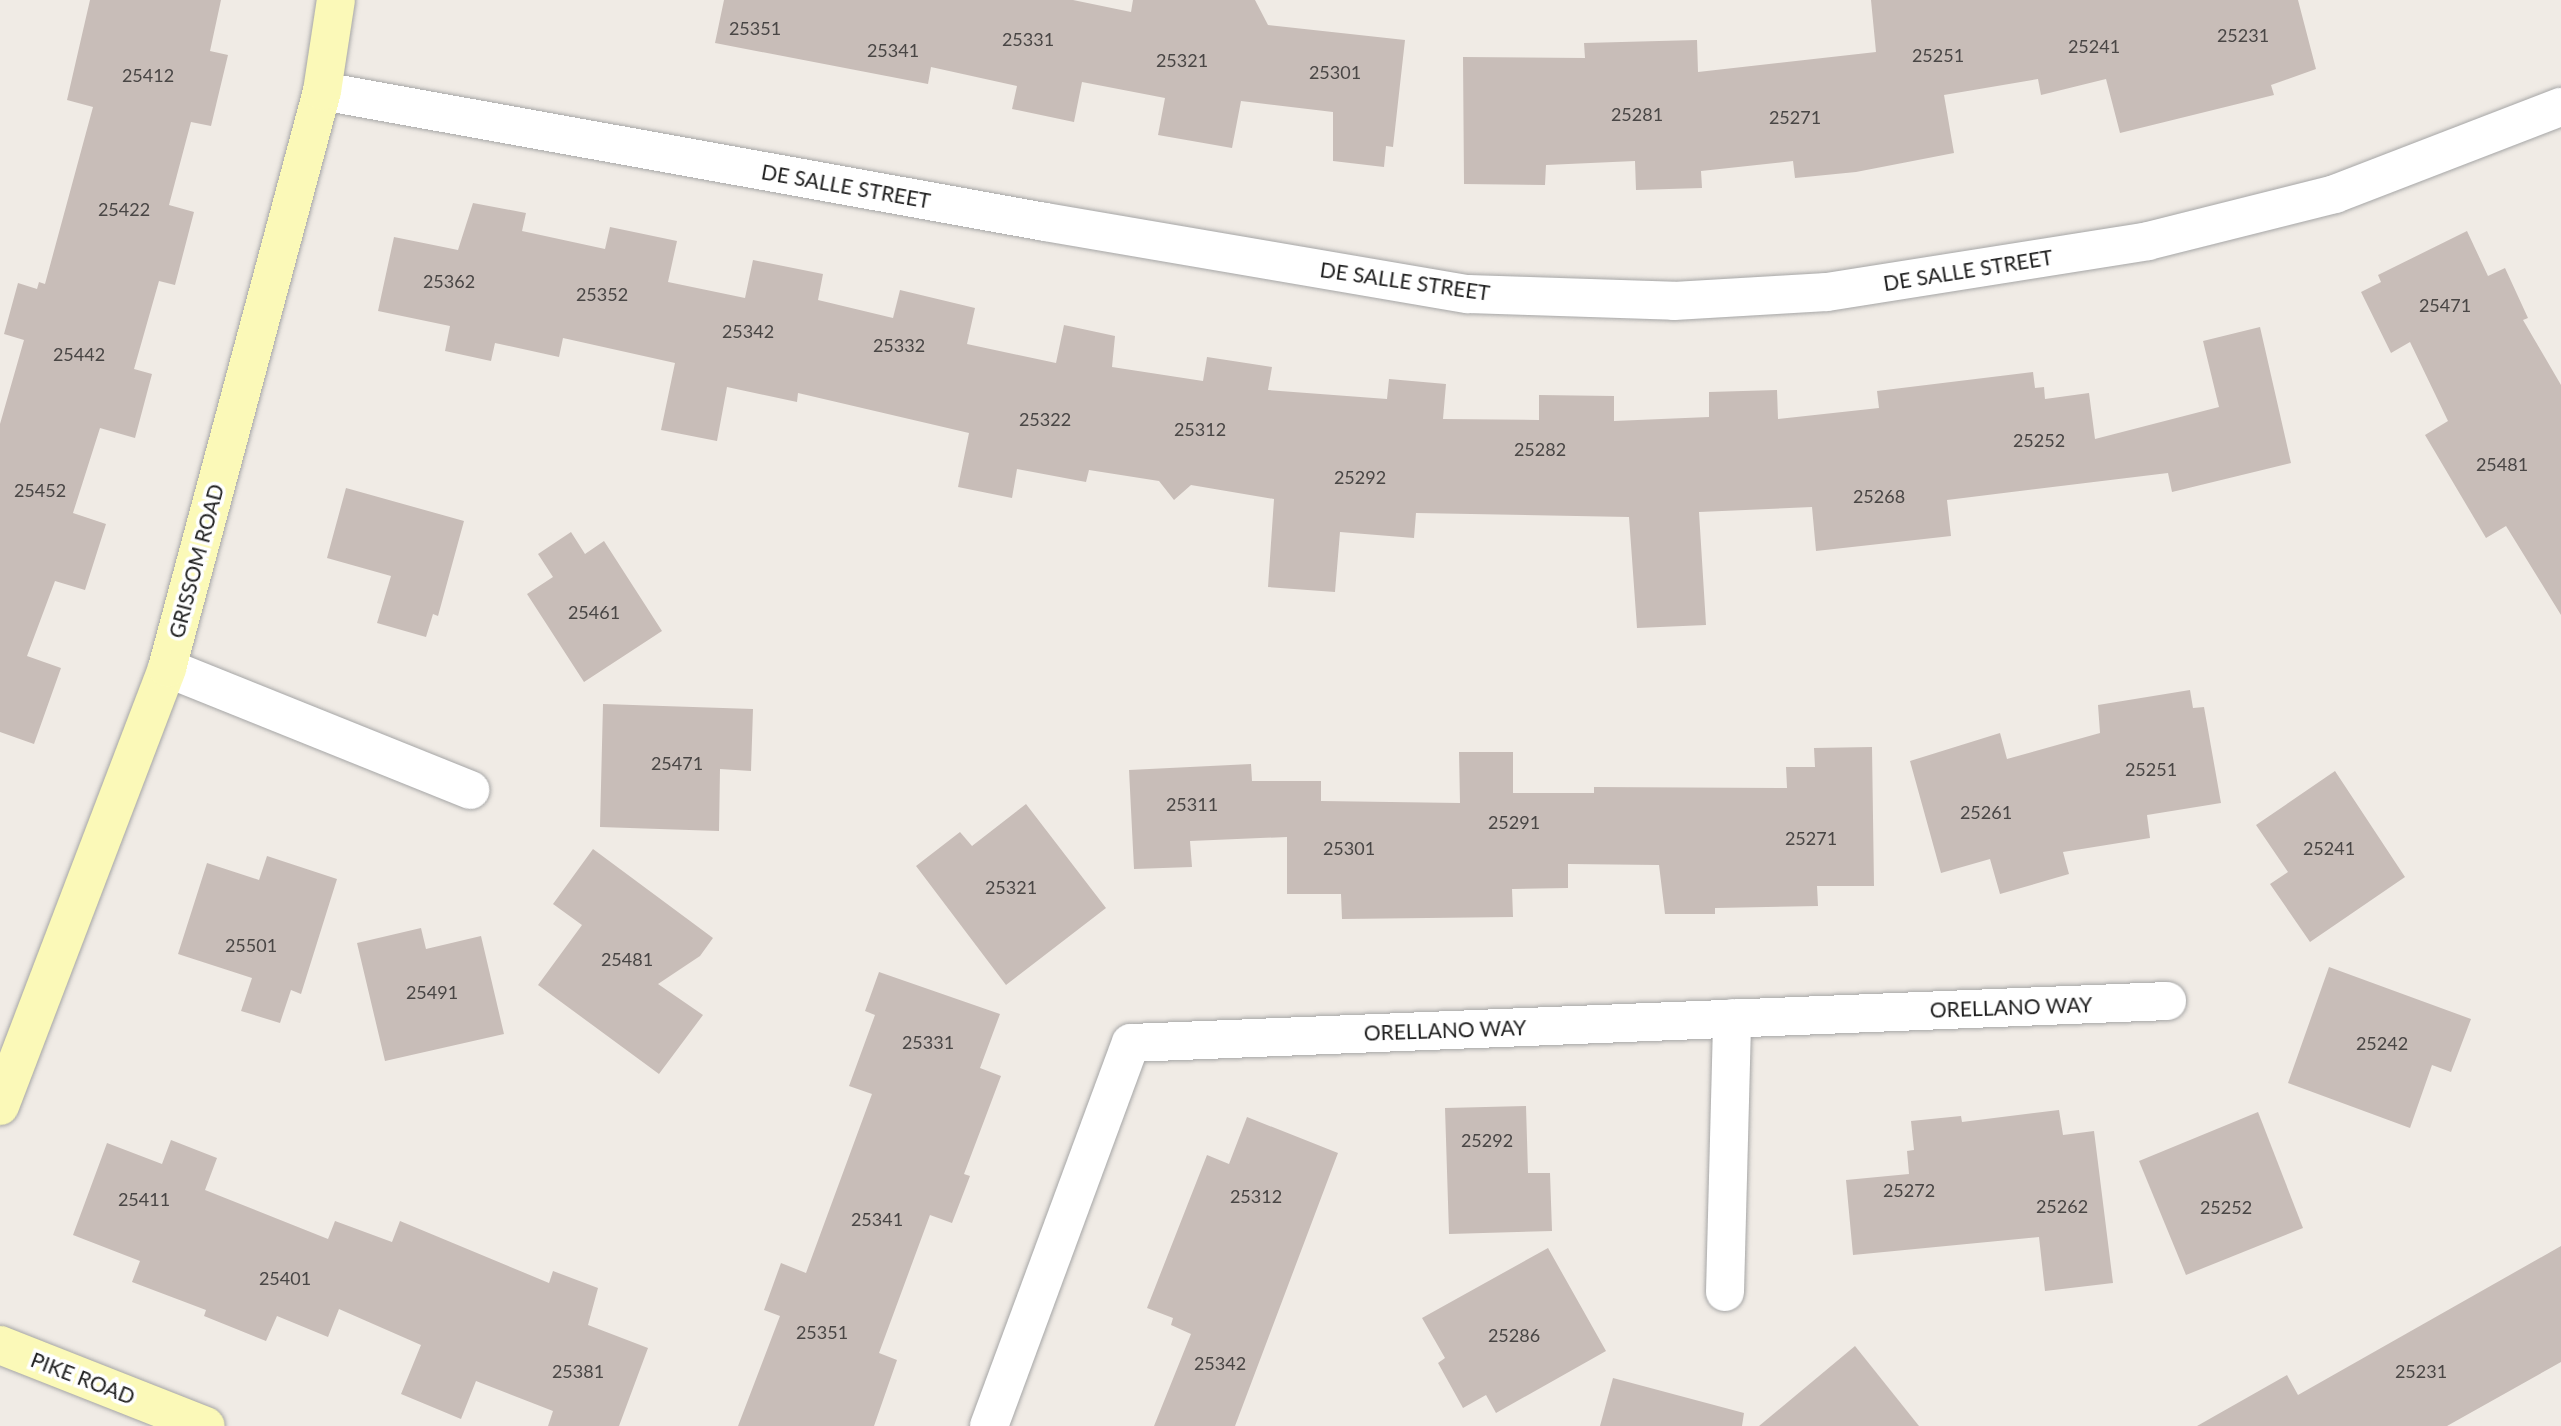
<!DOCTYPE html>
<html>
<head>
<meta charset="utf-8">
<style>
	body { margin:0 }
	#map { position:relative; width:2561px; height:1426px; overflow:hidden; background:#f0ebe5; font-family:Lato,sans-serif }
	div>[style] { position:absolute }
	.building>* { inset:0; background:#c8bdb8 }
	.roads { filter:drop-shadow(0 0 2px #a6a6a6) drop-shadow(0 0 2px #a6a6a6) }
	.street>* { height:38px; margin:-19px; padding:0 19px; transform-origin:19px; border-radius:19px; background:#fff }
	.secondary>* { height:38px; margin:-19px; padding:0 19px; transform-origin:19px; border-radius:19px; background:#fbf9b8 }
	span { translate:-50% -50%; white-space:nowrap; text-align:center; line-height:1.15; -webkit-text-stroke:7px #fff; paint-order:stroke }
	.number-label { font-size:18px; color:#494645 }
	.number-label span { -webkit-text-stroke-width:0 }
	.street-label { font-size:21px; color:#1f1f1f }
</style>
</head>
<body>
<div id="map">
	<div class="building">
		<div style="clip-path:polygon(90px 0,221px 0,210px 51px,228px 55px,211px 126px,191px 122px,169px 205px,194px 212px,175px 285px,159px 281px,134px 369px,152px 374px,135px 438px,100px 428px,73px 513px,106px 524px,85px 590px,55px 581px,27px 656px,61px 668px,34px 744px,0 732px,0 424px,24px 340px,4px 334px,18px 283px,37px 289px,39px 282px,45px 284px,93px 107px,67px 100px)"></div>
		<div style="clip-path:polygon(724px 0,1073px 0,1131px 12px,1133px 0,1255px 0,1268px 25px,1405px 40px,1393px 147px,1386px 146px,1384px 167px,1333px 161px,1333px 112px,1241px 101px,1232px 148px,1158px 135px,1165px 98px,1082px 82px,1074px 122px,1012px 109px,1017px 86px,931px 67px,928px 84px,715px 43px)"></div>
		<div style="clip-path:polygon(1871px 0,2298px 0,2316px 69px,2271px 85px,2274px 95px,2120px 133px,2106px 79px,2041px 95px,2038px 79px,1944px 95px,1954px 153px,1856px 172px,1795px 178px,1793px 161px,1701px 171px,1702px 188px,1636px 190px,1635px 161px,1546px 165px,1545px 185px,1464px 184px,1463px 57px,1585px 58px,1584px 43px,1697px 40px,1698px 72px,1876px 52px)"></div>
		<div style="clip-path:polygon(473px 203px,526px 213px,522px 231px,605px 249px,610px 227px,677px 241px,668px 282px,745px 298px,753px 260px,823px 274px,818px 300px,893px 318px,900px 290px,975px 308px,967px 344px,1056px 363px,1064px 325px,1115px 336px,1112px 367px,1203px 381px,1207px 357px,1272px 367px,1268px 390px,1387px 399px,1389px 379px,1446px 384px,1443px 419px,1539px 420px,1539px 395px,1614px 396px,1614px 421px,1709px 417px,1709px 392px,1777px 390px,1778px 419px,1879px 408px,1877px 391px,2033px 372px,2035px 388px,2044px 387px,2045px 399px,2089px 393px,2095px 439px,2219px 407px,2203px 341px,2260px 327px,2291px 463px,2172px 492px,2168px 473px,1947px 500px,1951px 536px,1816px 551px,1812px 507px,1699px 512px,1706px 625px,1637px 628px,1629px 517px,1416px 513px,1414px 538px,1340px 532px,1335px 592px,1268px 587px,1274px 499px,1191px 485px,1174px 500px,1159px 481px,1089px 470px,1086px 482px,1017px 469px,1012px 498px,958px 487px,969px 433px,798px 393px,797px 402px,727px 387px,717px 441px,661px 430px,675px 363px,563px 338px,559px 357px,495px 343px,491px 361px,445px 351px,450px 326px,378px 311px,394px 237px,458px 250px)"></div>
		<div style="clip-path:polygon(2467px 231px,2488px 276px,2505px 268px,2528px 318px,2523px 320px,2561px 385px,2561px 615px,2506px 526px,2486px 538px,2425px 435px,2448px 421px,2410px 342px,2391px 353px,2361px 292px,2381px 282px,2378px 275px)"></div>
		<div style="clip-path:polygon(346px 488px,464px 521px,438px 616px,433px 614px,426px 637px,377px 623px,391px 576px,327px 558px)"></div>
		<div style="clip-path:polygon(571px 532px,585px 554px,604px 541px,662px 631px,584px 682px,527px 594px,553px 577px,538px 554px)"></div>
		<div style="clip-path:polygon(2190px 690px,2193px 708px,2204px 707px,2221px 803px,2147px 815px,2150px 838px,2063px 852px,2069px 874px,2000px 894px,1990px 859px,1941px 873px,1910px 761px,2000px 733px,2007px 759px,2100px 733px,2098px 705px)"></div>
		<div style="clip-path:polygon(603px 704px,753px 709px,751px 771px,720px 769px,719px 831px,600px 827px)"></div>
		<div style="clip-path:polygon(1872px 747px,1874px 886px,1817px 886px,1818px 906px,1715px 908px,1715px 914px,1665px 914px,1659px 865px,1568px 864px,1568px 888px,1512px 889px,1513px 917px,1342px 919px,1341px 894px,1287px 894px,1287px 837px,1190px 841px,1192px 867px,1134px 869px,1129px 770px,1251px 764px,1252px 781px,1321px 781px,1321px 801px,1460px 803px,1459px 752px,1513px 752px,1513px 793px,1594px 793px,1594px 787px,1787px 788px,1786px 767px,1815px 767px,1814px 748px)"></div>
		<div style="clip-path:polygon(2335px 771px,2405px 877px,2310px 942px,2270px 884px,2288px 872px,2256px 825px)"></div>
		<div style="clip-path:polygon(1026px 804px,1106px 908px,1006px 985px,916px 866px,960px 832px,972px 846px)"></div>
		<div style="clip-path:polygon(593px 849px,713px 938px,700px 956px,658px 984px,703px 1015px,659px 1074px,538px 985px,582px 925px,553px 904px)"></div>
		<div style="clip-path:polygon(267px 856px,337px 879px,301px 994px,291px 990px,280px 1023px,241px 1011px,252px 978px,178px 954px,207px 863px,259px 880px)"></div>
		<div style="clip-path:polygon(421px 928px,426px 949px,481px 936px,504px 1034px,385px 1061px,357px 943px)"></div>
		<div style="clip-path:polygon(2329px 967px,2471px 1019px,2451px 1072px,2432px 1065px,2410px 1128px,2288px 1083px)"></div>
		<div style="clip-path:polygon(879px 972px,1000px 1014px,980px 1068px,1001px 1076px,964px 1174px,970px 1176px,952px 1223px,930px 1215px,879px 1353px,897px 1360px,874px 1426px,738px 1426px,780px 1316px,764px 1310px,781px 1263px,806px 1273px,872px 1094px,849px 1086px,875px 1015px,865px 1011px)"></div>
		<div style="clip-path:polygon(1526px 1106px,1528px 1173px,1550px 1173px,1552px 1231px,1449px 1234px,1445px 1108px)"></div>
		<div style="clip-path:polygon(2059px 1110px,2063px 1135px,2094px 1131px,2113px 1283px,2045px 1291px,2039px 1237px,1853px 1255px,1846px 1180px,1909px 1174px,1907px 1151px,1914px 1150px,1911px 1121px,1961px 1116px,1962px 1122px)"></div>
		<div style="clip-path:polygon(2258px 1112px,2303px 1228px,2186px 1275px,2139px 1161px)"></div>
		<div style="clip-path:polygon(1247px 1117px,1338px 1153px,1235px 1426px,1154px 1426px,1191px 1334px,1171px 1325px,1173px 1318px,1147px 1308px,1207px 1155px,1229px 1164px)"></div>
		<div style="clip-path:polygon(171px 1140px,217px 1158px,205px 1190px,328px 1239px,335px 1221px,392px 1242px,400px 1221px,549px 1283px,553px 1271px,598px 1288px,588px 1325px,648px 1348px,619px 1426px,548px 1426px,553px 1411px,476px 1381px,461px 1419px,401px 1394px,421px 1345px,339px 1309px,328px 1337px,277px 1316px,266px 1341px,204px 1316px,206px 1310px,132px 1282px,140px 1261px,73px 1235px,107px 1143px,162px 1164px)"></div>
		<div style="clip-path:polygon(2561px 1246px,2561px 1362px,2447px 1426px,2197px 1426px,2287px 1375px,2298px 1395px)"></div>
		<div style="clip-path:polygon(1548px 1248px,1606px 1351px,1496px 1413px,1486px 1395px,1463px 1408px,1438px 1363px,1445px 1358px,1422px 1318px)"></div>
		<div style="clip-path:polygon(1855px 1346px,1919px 1426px,1759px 1426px)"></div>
		<div style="clip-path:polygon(1613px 1378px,1744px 1413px,1742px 1426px,1600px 1426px)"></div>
	</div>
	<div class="roads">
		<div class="street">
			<div style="left:322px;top:91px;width:735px;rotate:10.27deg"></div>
			<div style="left:1045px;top:222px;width:429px;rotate:9.7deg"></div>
			<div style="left:1468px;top:294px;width:206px;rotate:1.9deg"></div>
			<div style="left:1674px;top:301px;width:153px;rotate:-3.4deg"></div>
			<div style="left:1827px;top:292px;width:325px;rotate:-9deg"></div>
			<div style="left:2148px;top:241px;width:193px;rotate:-14.1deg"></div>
			<div style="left:2335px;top:194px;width:242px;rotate:-21.1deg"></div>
			<div style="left:167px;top:668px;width:327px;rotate:21.9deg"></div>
			<div style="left:1725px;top:1292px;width:274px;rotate:-88.5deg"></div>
			<div style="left:989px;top:1426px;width:408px;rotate:-69.7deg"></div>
			<div style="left:1131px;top:1043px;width:1037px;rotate:-2.32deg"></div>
		</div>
		<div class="secondary">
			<div style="left:0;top:1106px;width:469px;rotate:-69.1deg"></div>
			<div style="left:167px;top:668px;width:597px;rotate:-74.96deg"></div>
			<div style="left:322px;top:91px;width:92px;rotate:-81.3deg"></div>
			<div style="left:0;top:1345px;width:221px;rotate:21.5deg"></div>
		</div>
	</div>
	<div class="number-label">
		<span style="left:755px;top:28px">25351</span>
		<span style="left:2243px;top:35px">25231</span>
		<span style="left:1028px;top:39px">25331</span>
		<span style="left:2094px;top:46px">25241</span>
		<span style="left:893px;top:50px">25341</span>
		<span style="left:1938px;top:55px">25251</span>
		<span style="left:1182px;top:60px">25321</span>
		<span style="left:1335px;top:72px">25301</span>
		<span style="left:148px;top:75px">25412</span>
		<span style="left:1637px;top:114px">25281</span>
		<span style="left:1795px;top:117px">25271</span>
		<span style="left:124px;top:209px">25422</span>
		<span style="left:449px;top:281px">25362</span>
		<span style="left:602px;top:294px">25352</span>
		<span style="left:2445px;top:305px">25471</span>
		<span style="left:748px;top:331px">25342</span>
		<span style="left:899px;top:345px">25332</span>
		<span style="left:79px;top:354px">25442</span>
		<span style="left:1045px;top:419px">25322</span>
		<span style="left:1200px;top:429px">25312</span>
		<span style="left:2039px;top:440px">25252</span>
		<span style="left:1540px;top:449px">25282</span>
		<span style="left:2502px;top:464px">25481</span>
		<span style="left:1360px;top:477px">25292</span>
		<span style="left:40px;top:490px">25452</span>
		<span style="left:1879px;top:496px">25268</span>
		<span style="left:594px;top:612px">25461</span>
		<span style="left:677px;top:763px">25471</span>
		<span style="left:2151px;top:769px">25251</span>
		<span style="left:1192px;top:804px">25311</span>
		<span style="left:1986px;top:812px">25261</span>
		<span style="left:1514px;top:822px">25291</span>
		<span style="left:1811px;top:838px">25271</span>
		<span style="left:1349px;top:848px">25301</span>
		<span style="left:2329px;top:848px">25241</span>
		<span style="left:1011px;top:887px">25321</span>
		<span style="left:251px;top:945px">25501</span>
		<span style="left:627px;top:959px">25481</span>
		<span style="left:432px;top:992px">25491</span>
		<span style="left:928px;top:1042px">25331</span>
		<span style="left:2382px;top:1043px">25242</span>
		<span style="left:1487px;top:1140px">25292</span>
		<span style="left:1909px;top:1190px">25272</span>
		<span style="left:1256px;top:1196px">25312</span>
		<span style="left:144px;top:1199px">25411</span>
		<span style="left:2062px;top:1206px">25262</span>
		<span style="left:2226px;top:1207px">25252</span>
		<span style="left:877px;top:1219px">25341</span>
		<span style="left:285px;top:1278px">25401</span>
		<span style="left:822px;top:1332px">25351</span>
		<span style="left:1514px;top:1335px">25286</span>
		<span style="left:1220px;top:1363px">25342</span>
		<span style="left:578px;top:1371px">25381</span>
		<span style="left:2421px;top:1371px">25231</span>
	</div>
	<div class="street-label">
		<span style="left:846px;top:186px;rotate:10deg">DE SALLE STREET</span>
		<span style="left:1968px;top:270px;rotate:-9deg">DE SALLE STREET</span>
		<span style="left:1405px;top:281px;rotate:8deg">DE SALLE STREET</span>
		<span style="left:196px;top:561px;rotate:-75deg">GRISSOM ROAD</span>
		<span style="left:2011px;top:1007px;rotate:-2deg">ORELLANO WAY</span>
		<span style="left:1445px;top:1030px;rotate:-2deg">ORELLANO WAY</span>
		<span style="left:83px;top:1378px;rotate:21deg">PIKE ROAD</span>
	</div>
</div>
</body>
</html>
